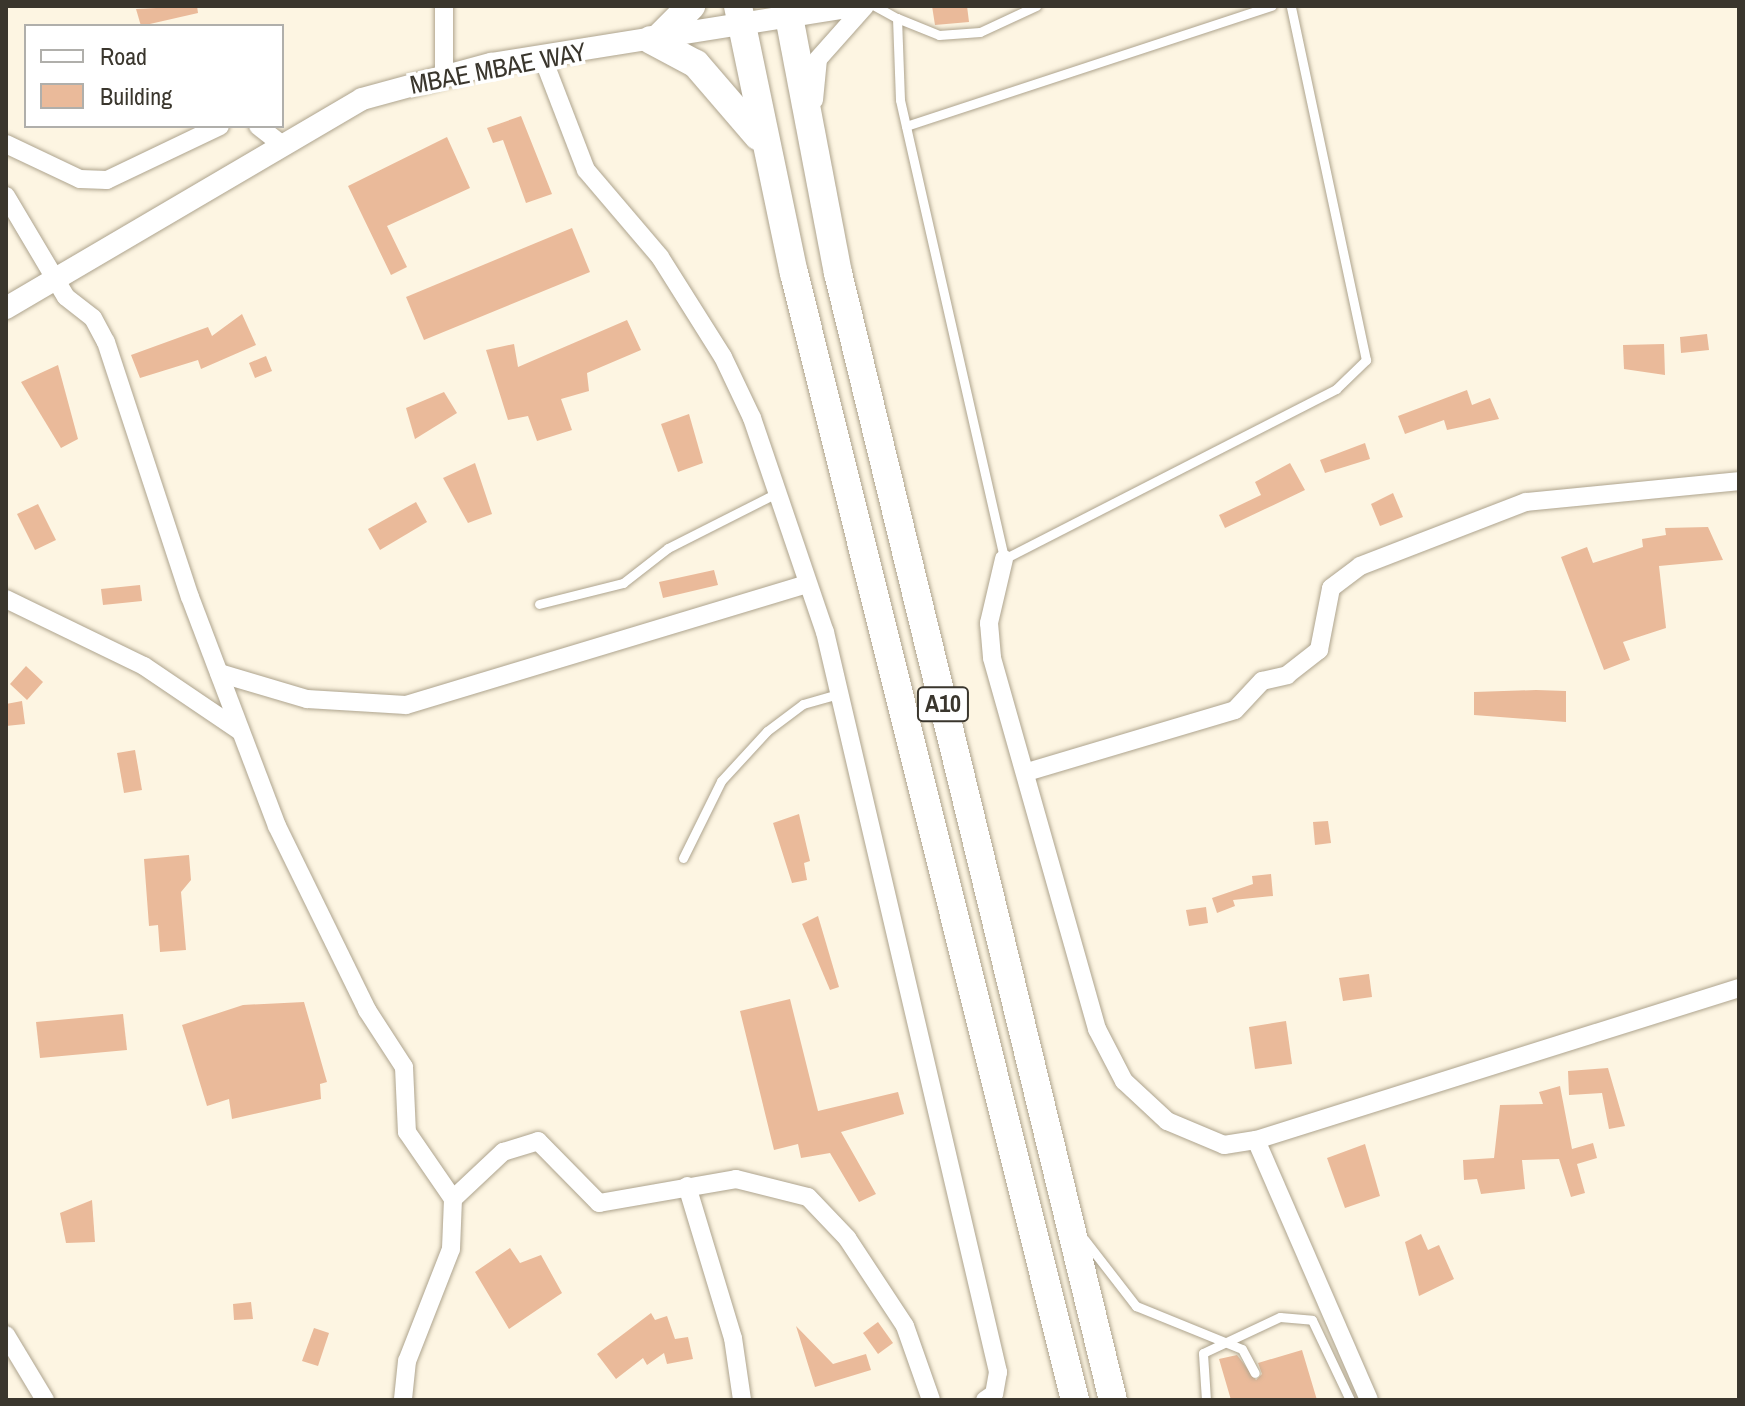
<!DOCTYPE html>
<html>
<head>
<meta charset="utf-8">
<style>
	body { margin:0 }
	#map { position:relative; width:1745px; height:1406px; overflow:hidden; background:#fdf5e2; font-family:"Archivo Narrow",sans-serif }
	div>[style] { position:absolute }
	.building>* { inset:0; background:#eaba9a }
	.roads { filter:drop-shadow(0 0 2px #aea48e) drop-shadow(0 0 2px #aea48e) }
	.service>* { height:9px; margin:-4.5px; padding:0 4.5px; transform-origin:4.5px; border-radius:4.5px; background:#fff }
	.minor>* { height:18px; margin:-9px; padding:0 9px; transform-origin:9px; border-radius:9px; background:#fff }
	.tertiary>* { height:22px; margin:-11px; padding:0 11px; transform-origin:11px; border-radius:11px; background:#fff }
	.primary>* { height:28px; margin:-14px; padding:0 14px; transform-origin:14px; border-radius:14px; background:#fff }
	span { translate:-50% -50%; white-space:nowrap; text-align:center; line-height:1.15; -webkit-text-stroke:7px #fff; paint-order:stroke }
	.shield-label span { padding:2px 6px; background:#fff; border:2px solid; border-radius:6px; -webkit-text-stroke-width:0 }
	.shield-label { font-size:24px; color:#3a362d; font-weight:700 }
	.street-label { font-size:26px; color:#3a362d }
	.frame { position:absolute; inset:0; border:8px solid #3a362d; pointer-events:none }
	.legend { position:absolute; left:24px; top:24px; width:260px; height:104px; box-sizing:border-box; background:#fff; border:2px solid #b0afab; margin:0; padding:10px 14px; list-style:none; font-size:24px; color:#3a362d }
	.legend li { display:flex; align-items:center; gap:16px; height:40px }
	.legend b { width:40px; border:2px solid #b0afab }
</style>
</head>
<body>
<div id="map">
	<div class="building">
		<div style="clip-path:polygon(197px 6px,198px 13px,141px 26px,136px 9px)"></div>
		<div style="clip-path:polygon(932px 6px,967px 6px,969px 22px,935px 25px)"></div>
		<div style="clip-path:polygon(521px 116px,552px 194px,526px 203px,503px 140px,493px 143px,487px 128px)"></div>
		<div style="clip-path:polygon(447px 137px,470px 188px,387px 226px,407px 267px,391px 275px,348px 186px)"></div>
		<div style="clip-path:polygon(572px 228px,590px 272px,424px 340px,406px 297px)"></div>
		<div style="clip-path:polygon(242px 314px,256px 345px,201px 369px,198px 360px,140px 378px,131px 355px,208px 327px,212px 336px)"></div>
		<div style="clip-path:polygon(627px 320px,641px 350px,587px 373px,589px 391px,561px 399px,572px 430px,537px 441px,528px 416px,508px 420px,486px 350px,514px 344px,518px 367px)"></div>
		<div style="clip-path:polygon(1707px 334px,1709px 350px,1681px 353px,1680px 337px)"></div>
		<div style="clip-path:polygon(1664px 344px,1665px 375px,1624px 369px,1623px 345px)"></div>
		<div style="clip-path:polygon(266px 356px,272px 371px,255px 378px,249px 363px)"></div>
		<div style="clip-path:polygon(58px 365px,78px 439px,61px 448px,21px 382px)"></div>
		<div style="clip-path:polygon(1467px 390px,1472px 405px,1490px 398px,1499px 419px,1447px 430px,1444px 420px,1405px 434px,1398px 416px)"></div>
		<div style="clip-path:polygon(444px 392px,457px 413px,415px 439px,406px 408px)"></div>
		<div style="clip-path:polygon(689px 414px,703px 463px,678px 472px,661px 424px)"></div>
		<div style="clip-path:polygon(1365px 443px,1370px 459px,1325px 473px,1320px 460px)"></div>
		<div style="clip-path:polygon(475px 463px,492px 514px,468px 523px,443px 478px)"></div>
		<div style="clip-path:polygon(1290px 463px,1305px 490px,1225px 528px,1219px 515px,1261px 495px,1255px 482px)"></div>
		<div style="clip-path:polygon(1393px 493px,1403px 517px,1380px 526px,1371px 504px)"></div>
		<div style="clip-path:polygon(416px 502px,427px 522px,380px 550px,368px 529px)"></div>
		<div style="clip-path:polygon(38px 504px,56px 540px,35px 550px,17px 514px)"></div>
		<div style="clip-path:polygon(1708px 527px,1723px 560px,1659px 566px,1666px 628px,1623px 642px,1630px 660px,1604px 670px,1561px 557px,1587px 547px,1593px 563px,1643px 547px,1642px 539px,1666px 535px,1665px 528px)"></div>
		<div style="clip-path:polygon(714px 570px,718px 585px,663px 598px,659px 582px)"></div>
		<div style="clip-path:polygon(140px 585px,142px 601px,103px 605px,101px 589px)"></div>
		<div style="clip-path:polygon(26px 666px,43px 682px,27px 700px,10px 684px)"></div>
		<div style="clip-path:polygon(1536px 690px,1566px 691px,1566px 722px,1474px 715px,1474px 692px)"></div>
		<div style="clip-path:polygon(22px 701px,25px 724px,6px 726px,6px 704px)"></div>
		<div style="clip-path:polygon(135px 750px,142px 790px,124px 793px,117px 753px)"></div>
		<div style="clip-path:polygon(799px 814px,810px 861px,804px 863px,807px 880px,792px 883px,773px 823px)"></div>
		<div style="clip-path:polygon(1328px 821px,1331px 843px,1315px 845px,1313px 822px)"></div>
		<div style="clip-path:polygon(189px 855px,191px 880px,181px 892px,186px 950px,160px 952px,158px 925px,149px 926px,144px 859px)"></div>
		<div style="clip-path:polygon(1271px 874px,1273px 896px,1233px 900px,1235px 906px,1217px 913px,1212px 898px,1253px 884px,1252px 876px)"></div>
		<div style="clip-path:polygon(1206px 907px,1208px 923px,1189px 926px,1186px 910px)"></div>
		<div style="clip-path:polygon(818px 916px,839px 987px,830px 990px,802px 924px)"></div>
		<div style="clip-path:polygon(1369px 974px,1372px 997px,1343px 1001px,1339px 978px)"></div>
		<div style="clip-path:polygon(790px 999px,818px 1111px,898px 1092px,904px 1114px,841px 1132px,876px 1194px,859px 1202px,830px 1153px,801px 1158px,798px 1144px,774px 1150px,740px 1011px)"></div>
		<div style="clip-path:polygon(304px 1002px,327px 1082px,320px 1084px,321px 1099px,232px 1119px,229px 1099px,207px 1106px,182px 1025px,243px 1005px)"></div>
		<div style="clip-path:polygon(123px 1014px,127px 1050px,40px 1058px,36px 1022px)"></div>
		<div style="clip-path:polygon(1286px 1021px,1292px 1064px,1255px 1069px,1249px 1027px)"></div>
		<div style="clip-path:polygon(1608px 1068px,1625px 1126px,1609px 1129px,1602px 1093px,1569px 1095px,1568px 1071px)"></div>
		<div style="clip-path:polygon(1560px 1086px,1572px 1149px,1593px 1143px,1597px 1158px,1577px 1164px,1585px 1193px,1571px 1197px,1559px 1159px,1522px 1160px,1525px 1189px,1481px 1194px,1477px 1179px,1464px 1180px,1463px 1160px,1494px 1158px,1500px 1105px,1543px 1104px,1539px 1092px)"></div>
		<div style="clip-path:polygon(1365px 1144px,1380px 1196px,1345px 1208px,1327px 1158px)"></div>
		<div style="clip-path:polygon(92px 1200px,95px 1242px,66px 1243px,60px 1213px)"></div>
		<div style="clip-path:polygon(1421px 1234px,1428px 1250px,1439px 1245px,1454px 1279px,1419px 1296px,1405px 1242px)"></div>
		<div style="clip-path:polygon(510px 1248px,520px 1263px,541px 1255px,562px 1293px,509px 1329px,475px 1272px)"></div>
		<div style="clip-path:polygon(251px 1302px,253px 1319px,234px 1320px,233px 1304px)"></div>
		<div style="clip-path:polygon(651px 1313px,655px 1320px,667px 1316px,675px 1339px,688px 1337px,693px 1359px,667px 1364px,664px 1353px,647px 1365px,643px 1358px,616px 1379px,597px 1354px)"></div>
		<div style="clip-path:polygon(878px 1322px,893px 1343px,878px 1354px,863px 1333px)"></div>
		<div style="clip-path:polygon(796px 1326px,833px 1364px,866px 1354px,871px 1370px,815px 1387px)"></div>
		<div style="clip-path:polygon(314px 1328px,329px 1333px,318px 1366px,302px 1361px)"></div>
		<div style="clip-path:polygon(1302px 1350px,1317px 1400px,1231px 1400px,1219px 1359px,1237px 1355px,1256px 1380px,1262px 1374px,1258px 1363px)"></div>
	</div>
	<div class="roads">
		<div class="service">
			<div style="left:875px;top:6px;width:25px;rotate:29deg"></div>
			<div style="left:897px;top:18px;width:82px;rotate:87.9deg"></div>
			<div style="left:900px;top:100px;width:471px;rotate:77.2deg"></div>
			<div style="left:1004px;top:559px;width:373px;rotate:-27.1deg"></div>
			<div style="left:1336px;top:389px;width:42px;rotate:-44deg"></div>
			<div style="left:1366px;top:360px;width:362px;rotate:-102deg"></div>
			<div style="left:897px;top:18px;width:45px;rotate:22deg"></div>
			<div style="left:939px;top:35px;width:41px;rotate:-4.2deg"></div>
			<div style="left:980px;top:32px;width:62px;rotate:-24.9deg"></div>
			<div style="left:906px;top:126px;width:385px;rotate:-18.2deg"></div>
			<div style="left:539px;top:604px;width:87px;rotate:-14deg"></div>
			<div style="left:623px;top:583px;width:57px;rotate:-37.9deg"></div>
			<div style="left:668px;top:548px;width:124px;rotate:-26.8deg"></div>
			<div style="left:683px;top:858px;width:86px;rotate:-63.7deg"></div>
			<div style="left:721px;top:781px;width:68px;rotate:-47.4deg"></div>
			<div style="left:767px;top:731px;width:45px;rotate:-36.9deg"></div>
			<div style="left:803px;top:704px;width:37px;rotate:-16deg"></div>
			<div style="left:1084px;top:1239px;width:85px;rotate:52.2deg"></div>
			<div style="left:1136px;top:1306px;width:114px;rotate:22.1deg"></div>
			<div style="left:1242px;top:1349px;width:27px;rotate:62deg"></div>
			<div style="left:1206px;top:1400px;width:47px;rotate:-93.7deg"></div>
			<div style="left:1203px;top:1353px;width:85px;rotate:-25.1deg"></div>
			<div style="left:1280px;top:1317px;width:32px;rotate:5deg"></div>
			<div style="left:1312px;top:1320px;width:89px;rotate:64.6deg"></div>
		</div>
		<div class="minor">
			<div style="left:542px;top:56px;width:122px;rotate:68.9deg"></div>
			<div style="left:586px;top:170px;width:114px;rotate:49.6deg"></div>
			<div style="left:660px;top:257px;width:118px;rotate:57.8deg"></div>
			<div style="left:723px;top:357px;width:68px;rotate:64.6deg"></div>
			<div style="left:752px;top:418px;width:226px;rotate:71.2deg"></div>
			<div style="left:825px;top:632px;width:760px;rotate:76.84deg"></div>
			<div style="left:998px;top:1372px;width:22px;rotate:100deg"></div>
			<div style="left:994px;top:1394px;width:11px;rotate:146deg"></div>
			<div style="left:444px;top:74px;width:68px;rotate:-90deg"></div>
			<div style="left:814px;top:100px;width:41px;rotate:-84.4deg"></div>
			<div style="left:818px;top:59px;width:71px;rotate:-48.4deg"></div>
			<div style="left:258px;top:126px;width:29px;rotate:38deg"></div>
			<div style="left:6px;top:144px;width:82px;rotate:25.3deg"></div>
			<div style="left:80px;top:179px;width:27px;rotate:2deg"></div>
			<div style="left:107px;top:180px;width:125px;rotate:-25.5deg"></div>
			<div style="left:6px;top:196px;width:117px;rotate:59.3deg"></div>
			<div style="left:66px;top:297px;width:34px;rotate:38deg"></div>
			<div style="left:93px;top:318px;width:27px;rotate:62deg"></div>
			<div style="left:106px;top:342px;width:268px;rotate:71.8deg"></div>
			<div style="left:190px;top:597px;width:245px;rotate:69.2deg"></div>
			<div style="left:277px;top:826px;width:205px;rotate:63.9deg"></div>
			<div style="left:367px;top:1010px;width:68px;rotate:57deg"></div>
			<div style="left:404px;top:1067px;width:65px;rotate:87.4deg"></div>
			<div style="left:407px;top:1132px;width:81px;rotate:55.5deg"></div>
			<div style="left:453px;top:1199px;width:50px;rotate:92.3deg"></div>
			<div style="left:451px;top:1249px;width:120px;rotate:111.4deg"></div>
			<div style="left:407px;top:1361px;width:39px;rotate:96deg"></div>
			<div style="left:1004px;top:559px;width:66px;rotate:103.2deg"></div>
			<div style="left:989px;top:623px;width:35px;rotate:85deg"></div>
			<div style="left:992px;top:658px;width:386px;rotate:74.2deg"></div>
			<div style="left:1097px;top:1029px;width:59px;rotate:62.6deg"></div>
			<div style="left:1124px;top:1081px;width:59px;rotate:42.9deg"></div>
			<div style="left:1167px;top:1121px;width:62px;rotate:22.8deg"></div>
			<div style="left:1224px;top:1145px;width:32px;rotate:-9deg"></div>
			<div style="left:1256px;top:1140px;width:506px;rotate:-17.47deg"></div>
			<div style="left:6px;top:599px;width:153px;rotate:25.9deg"></div>
			<div style="left:144px;top:666px;width:116px;rotate:34.1deg"></div>
			<div style="left:219px;top:673px;width:92px;rotate:16.5deg"></div>
			<div style="left:307px;top:699px;width:99px;rotate:3.5deg"></div>
			<div style="left:406px;top:705px;width:419px;rotate:-16.8deg"></div>
			<div style="left:1027px;top:772px;width:217px;rotate:-16.6deg"></div>
			<div style="left:1235px;top:710px;width:40px;rotate:-47deg"></div>
			<div style="left:1262px;top:681px;width:26px;rotate:-13deg"></div>
			<div style="left:1287px;top:675px;width:41px;rotate:-38deg"></div>
			<div style="left:1319px;top:650px;width:63px;rotate:-79deg"></div>
			<div style="left:1331px;top:588px;width:36px;rotate:-37deg"></div>
			<div style="left:1360px;top:566px;width:178px;rotate:-21.1deg"></div>
			<div style="left:1526px;top:502px;width:214px;rotate:-5.6deg"></div>
			<div style="left:1256px;top:1140px;width:283px;rotate:66.5deg"></div>
			<div style="left:687px;top:1186px;width:159px;rotate:73.2deg"></div>
			<div style="left:733px;top:1338px;width:63px;rotate:81.7deg"></div>
			<div style="left:453px;top:1199px;width:69px;rotate:-43.2deg"></div>
			<div style="left:503px;top:1152px;width:37px;rotate:-17deg"></div>
			<div style="left:538px;top:1141px;width:87px;rotate:45.5deg"></div>
			<div style="left:599px;top:1203px;width:139px;rotate:-9.9deg"></div>
			<div style="left:736px;top:1179px;width:74px;rotate:14deg"></div>
			<div style="left:808px;top:1197px;width:57px;rotate:46.4deg"></div>
			<div style="left:847px;top:1238px;width:105px;rotate:56.6deg"></div>
			<div style="left:905px;top:1326px;width:78px;rotate:70.6deg"></div>
			<div style="left:6px;top:1335px;width:76px;rotate:59deg"></div>
		</div>
		<div class="tertiary">
			<div style="left:6px;top:308px;width:413px;rotate:-30.4deg"></div>
			<div style="left:362px;top:99px;width:134px;rotate:-15.2deg"></div>
			<div style="left:491px;top:64px;width:366px;rotate:-9.1deg"></div>
		</div>
		<div class="primary">
			<div style="left:738px;top:6px;width:273px;rotate:78.2deg"></div>
			<div style="left:794px;top:273px;width:1162px;rotate:76deg"></div>
			<div style="left:787px;top:6px;width:272px;rotate:79.2deg"></div>
			<div style="left:838px;top:273px;width:1160px;rotate:76.29deg"></div>
			<div style="left:658px;top:39px;width:47px;rotate:-45deg"></div>
			<div style="left:651px;top:40px;width:51px;rotate:28.1deg"></div>
			<div style="left:696px;top:64px;width:95px;rotate:49.3deg"></div>
		</div>
	</div>
	<div class="shield-label">
		<span style="left:943px;top:704px">A10</span>
	</div>
	<div class="street-label">
		<span style="left:498px;top:68px;rotate:-11deg">MBAE MBAE WAY</span>
	</div>
	<div class="frame"></div>
	<ul class="legend">
	<li><b style="height:10px;background:#fff"></b>Road</li>
	<li><b style="height:22px;background:#eaba9a"></b>Building</li>
	</ul>
</div>
</body>
</html>
